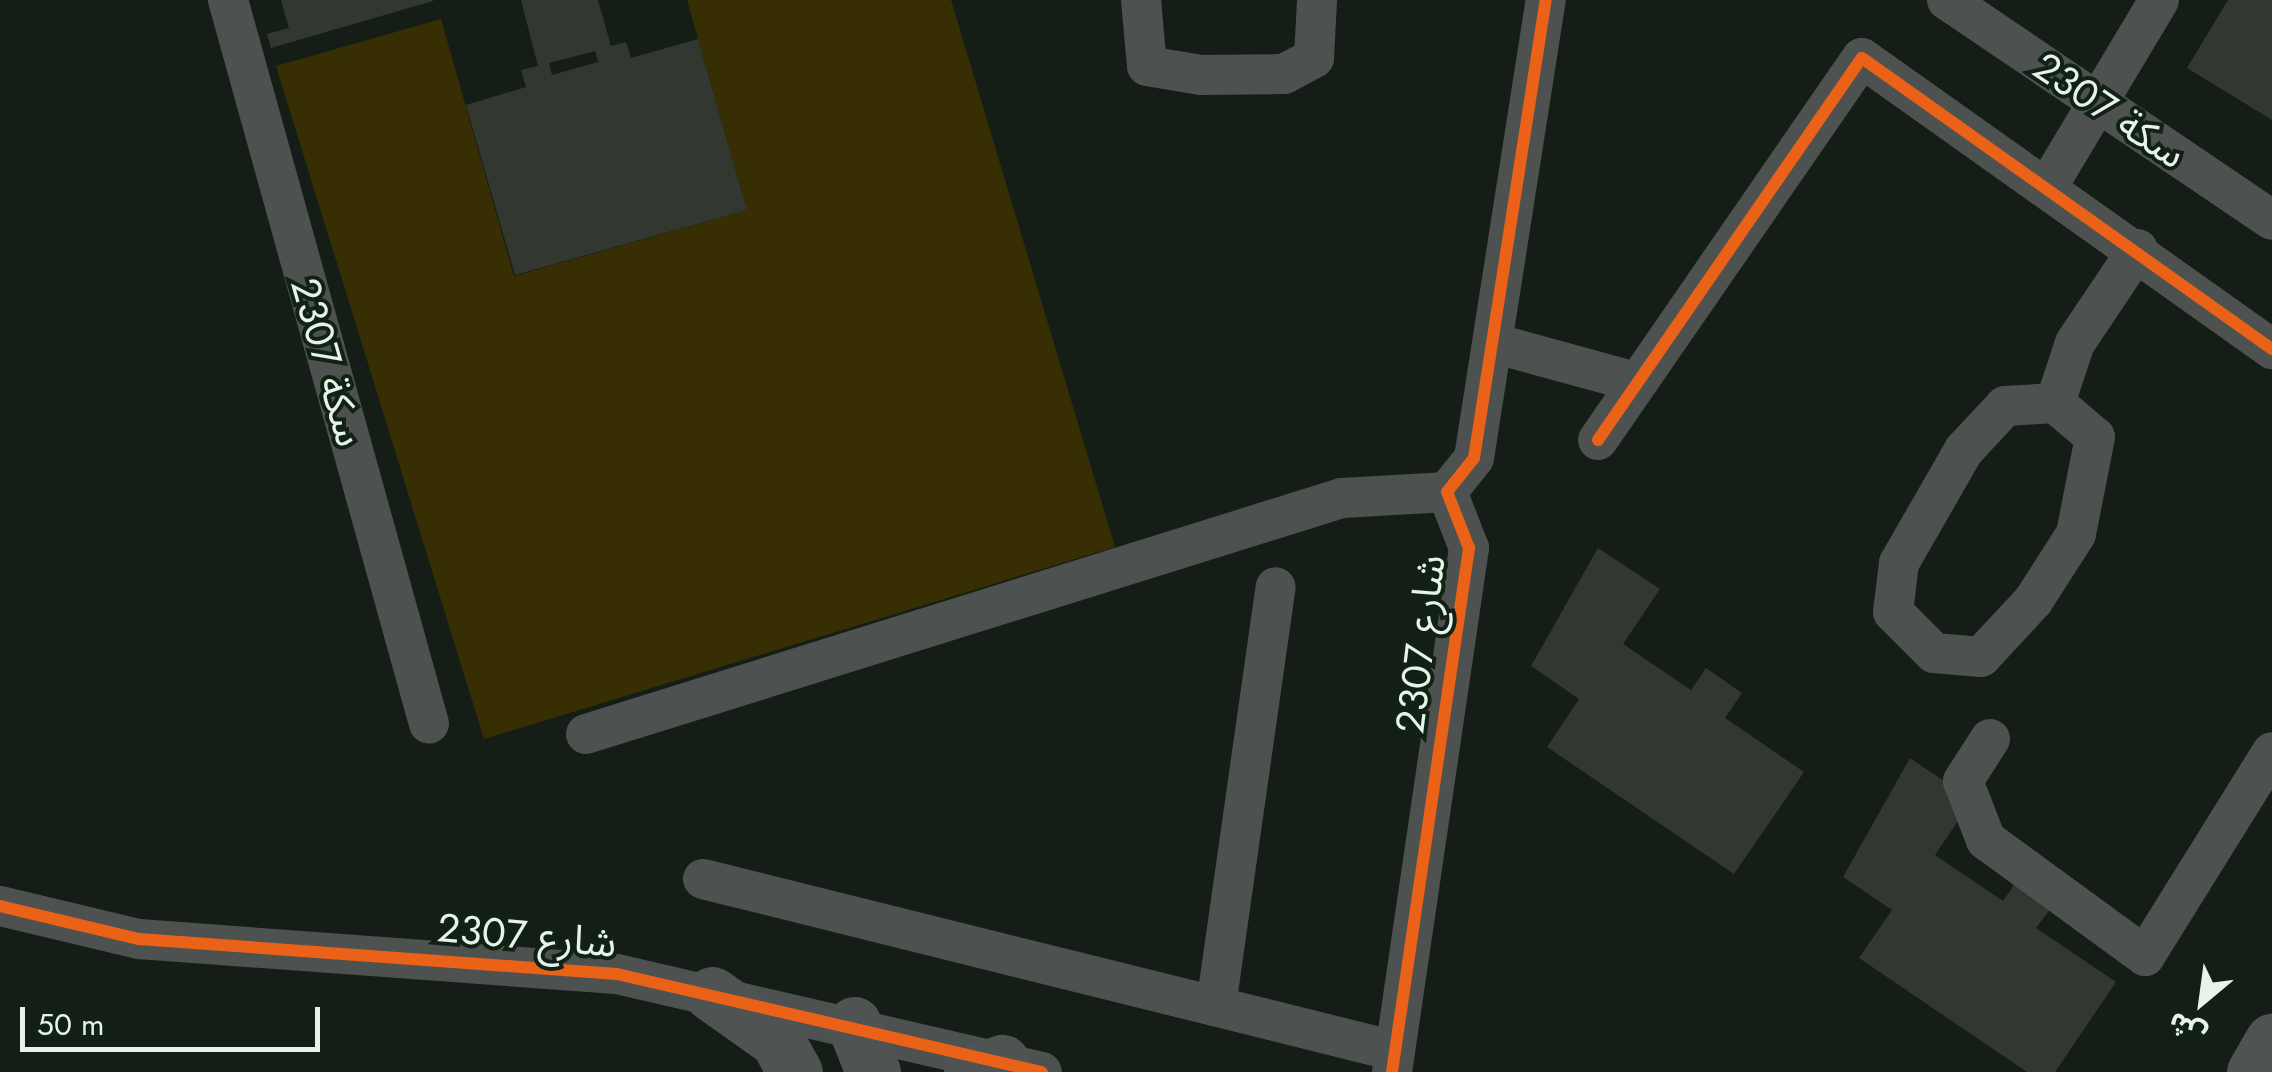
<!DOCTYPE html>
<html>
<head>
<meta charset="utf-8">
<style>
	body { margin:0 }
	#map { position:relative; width:2272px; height:1072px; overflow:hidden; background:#141e17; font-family:Jost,"Noto Sans Arabic",sans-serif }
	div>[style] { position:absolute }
	.green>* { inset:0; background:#372e03 }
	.building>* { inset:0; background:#323730 }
	.street>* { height:40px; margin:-20px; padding:0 20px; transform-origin:20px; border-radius:20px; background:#4d5150 }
	.secondary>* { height:55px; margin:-27.5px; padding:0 27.5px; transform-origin:27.5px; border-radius:27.5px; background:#4f5452 }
	.cycleway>* { height:12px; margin:-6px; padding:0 6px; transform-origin:6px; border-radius:6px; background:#ea6118 }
	span { translate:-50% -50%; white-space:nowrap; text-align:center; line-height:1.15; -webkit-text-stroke:8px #112115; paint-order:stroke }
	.street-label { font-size:40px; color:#e7f2e9 }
	.north { position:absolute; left:2152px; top:952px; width:100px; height:100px; -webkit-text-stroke:8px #112115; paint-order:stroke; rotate:209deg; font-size:28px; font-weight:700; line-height:40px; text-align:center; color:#e7f2e9 }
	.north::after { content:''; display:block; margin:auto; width:35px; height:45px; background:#e7f2e9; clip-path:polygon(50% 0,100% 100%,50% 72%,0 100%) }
	.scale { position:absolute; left:20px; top:1007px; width:300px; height:45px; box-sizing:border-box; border:5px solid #e7f2e9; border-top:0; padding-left:12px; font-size:30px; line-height:35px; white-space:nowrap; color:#e7f2e9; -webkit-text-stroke:8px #112115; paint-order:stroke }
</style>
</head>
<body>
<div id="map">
	<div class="green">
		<div style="clip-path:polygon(687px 0,951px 0,1115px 547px,484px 739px,276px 66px,441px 19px,514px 276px,747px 210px)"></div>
	</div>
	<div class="building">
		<div style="clip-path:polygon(281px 0,433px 0,433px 1px,271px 48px,267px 34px,289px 28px)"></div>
		<div style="clip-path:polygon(evenodd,521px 0,598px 0,611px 46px,626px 42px,631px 58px,698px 39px,747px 210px,515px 275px,466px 105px,526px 87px,521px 70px,538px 66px,521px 0,595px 51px,598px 62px,552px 75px,549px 63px,595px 51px)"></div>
		<div style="clip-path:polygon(2228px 0,2272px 0,2272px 120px,2187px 68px)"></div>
		<div style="clip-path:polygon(1598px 548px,1660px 589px,1623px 644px,1691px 690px,1706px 668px,1742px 693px,1725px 718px,1804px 772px,1734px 874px,1547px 747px,1579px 699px,1531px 666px)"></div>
		<div style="clip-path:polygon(1910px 758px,1972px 800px,1935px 855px,2003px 901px,2018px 879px,2054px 904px,2036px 928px,2116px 982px,2055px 1072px,2027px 1072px,1859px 958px,1892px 910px,1843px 877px)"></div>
	</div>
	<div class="street">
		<div style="left:228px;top:0;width:751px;rotate:74.48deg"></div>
		<div style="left:1141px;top:0;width:66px;rotate:84.8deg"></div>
		<div style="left:1147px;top:66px;width:55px;rotate:9.5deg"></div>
		<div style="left:1201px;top:75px;width:83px;rotate:-0.7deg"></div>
		<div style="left:1284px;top:74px;width:34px;rotate:-28deg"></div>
		<div style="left:1314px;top:58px;width:58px;rotate:-87deg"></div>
		<div style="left:1947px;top:0;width:392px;rotate:34.1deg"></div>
		<div style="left:2049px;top:184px;width:214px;rotate:-59.1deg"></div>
		<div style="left:1493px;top:343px;width:148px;rotate:15.3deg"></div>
		<div style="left:2055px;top:403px;width:52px;rotate:40.4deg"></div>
		<div style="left:2095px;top:437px;width:99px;rotate:101.1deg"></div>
		<div style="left:2076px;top:534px;width:80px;rotate:122.7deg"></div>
		<div style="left:2033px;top:601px;width:76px;rotate:132.9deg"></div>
		<div style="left:1981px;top:657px;width:47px;rotate:-175.1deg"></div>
		<div style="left:1934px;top:653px;width:58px;rotate:-135deg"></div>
		<div style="left:1893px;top:612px;width:49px;rotate:-83deg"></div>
		<div style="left:1899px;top:563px;width:130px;rotate:-60.1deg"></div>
		<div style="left:1964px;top:450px;width:60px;rotate:-47deg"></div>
		<div style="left:2005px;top:406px;width:50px;rotate:-3.4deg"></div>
		<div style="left:2055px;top:403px;width:63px;rotate:-71.6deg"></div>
		<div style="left:2075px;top:343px;width:113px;rotate:-56.2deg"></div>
		<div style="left:1598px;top:440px;width:464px;rotate:-55.4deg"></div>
		<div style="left:1862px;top:58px;width:503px;rotate:35.37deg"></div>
		<div style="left:586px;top:734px;width:792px;rotate:-17.34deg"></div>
		<div style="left:1342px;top:498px;width:105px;rotate:-3.3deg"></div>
		<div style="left:1990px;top:739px;width:50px;rotate:122.7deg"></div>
		<div style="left:1963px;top:781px;width:63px;rotate:68.7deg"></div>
		<div style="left:1986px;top:840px;width:197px;rotate:36.1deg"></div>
		<div style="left:2145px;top:956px;width:240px;rotate:-58.1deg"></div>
		<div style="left:703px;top:879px;width:713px;rotate:13.96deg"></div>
		<div style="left:0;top:906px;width:143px;rotate:13.4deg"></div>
		<div style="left:139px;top:939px;width:479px;rotate:4.2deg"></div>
		<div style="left:617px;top:974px;width:436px;rotate:13deg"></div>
		<div style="left:1216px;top:1006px;width:423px;rotate:-81.9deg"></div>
		<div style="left:1392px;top:1072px;width:530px;rotate:-81.64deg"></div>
		<div style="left:1469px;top:548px;width:60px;rotate:-111.4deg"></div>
		<div style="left:1447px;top:492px;width:43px;rotate:-51.5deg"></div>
		<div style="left:1474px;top:458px;width:464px;rotate:-81.1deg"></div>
	</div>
	<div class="secondary">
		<div style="left:712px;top:994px;width:80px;rotate:35.3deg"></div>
		<div style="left:777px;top:1040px;width:37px;rotate:61deg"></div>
		<div style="left:854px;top:1024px;width:52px;rotate:68.4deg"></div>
		<div style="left:971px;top:1072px;width:33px;rotate:-18deg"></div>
		<div style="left:2254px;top:1072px;width:36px;rotate:-60deg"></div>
	</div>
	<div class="cycleway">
		<div style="left:1598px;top:440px;width:464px;rotate:-55.4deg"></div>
		<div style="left:1862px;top:58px;width:503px;rotate:35.37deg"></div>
		<div style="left:0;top:906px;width:143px;rotate:13.4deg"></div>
		<div style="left:139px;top:939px;width:479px;rotate:4.2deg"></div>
		<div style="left:617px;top:974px;width:436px;rotate:13deg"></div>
		<div style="left:1392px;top:1072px;width:530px;rotate:-81.64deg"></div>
		<div style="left:1469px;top:548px;width:60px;rotate:-111.4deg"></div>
		<div style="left:1447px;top:492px;width:43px;rotate:-51.5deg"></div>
		<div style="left:1474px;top:458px;width:464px;rotate:-81.1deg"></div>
	</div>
	<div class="street-label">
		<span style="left:2110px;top:110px;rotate:34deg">سكة 2307</span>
		<span style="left:328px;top:362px;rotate:74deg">سكة 2307</span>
		<span style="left:1420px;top:644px;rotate:-83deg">2307 شارع</span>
		<span style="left:527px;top:935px;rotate:5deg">2307 شارع</span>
	</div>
	<div class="north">ش</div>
	<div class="scale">50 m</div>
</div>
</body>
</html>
